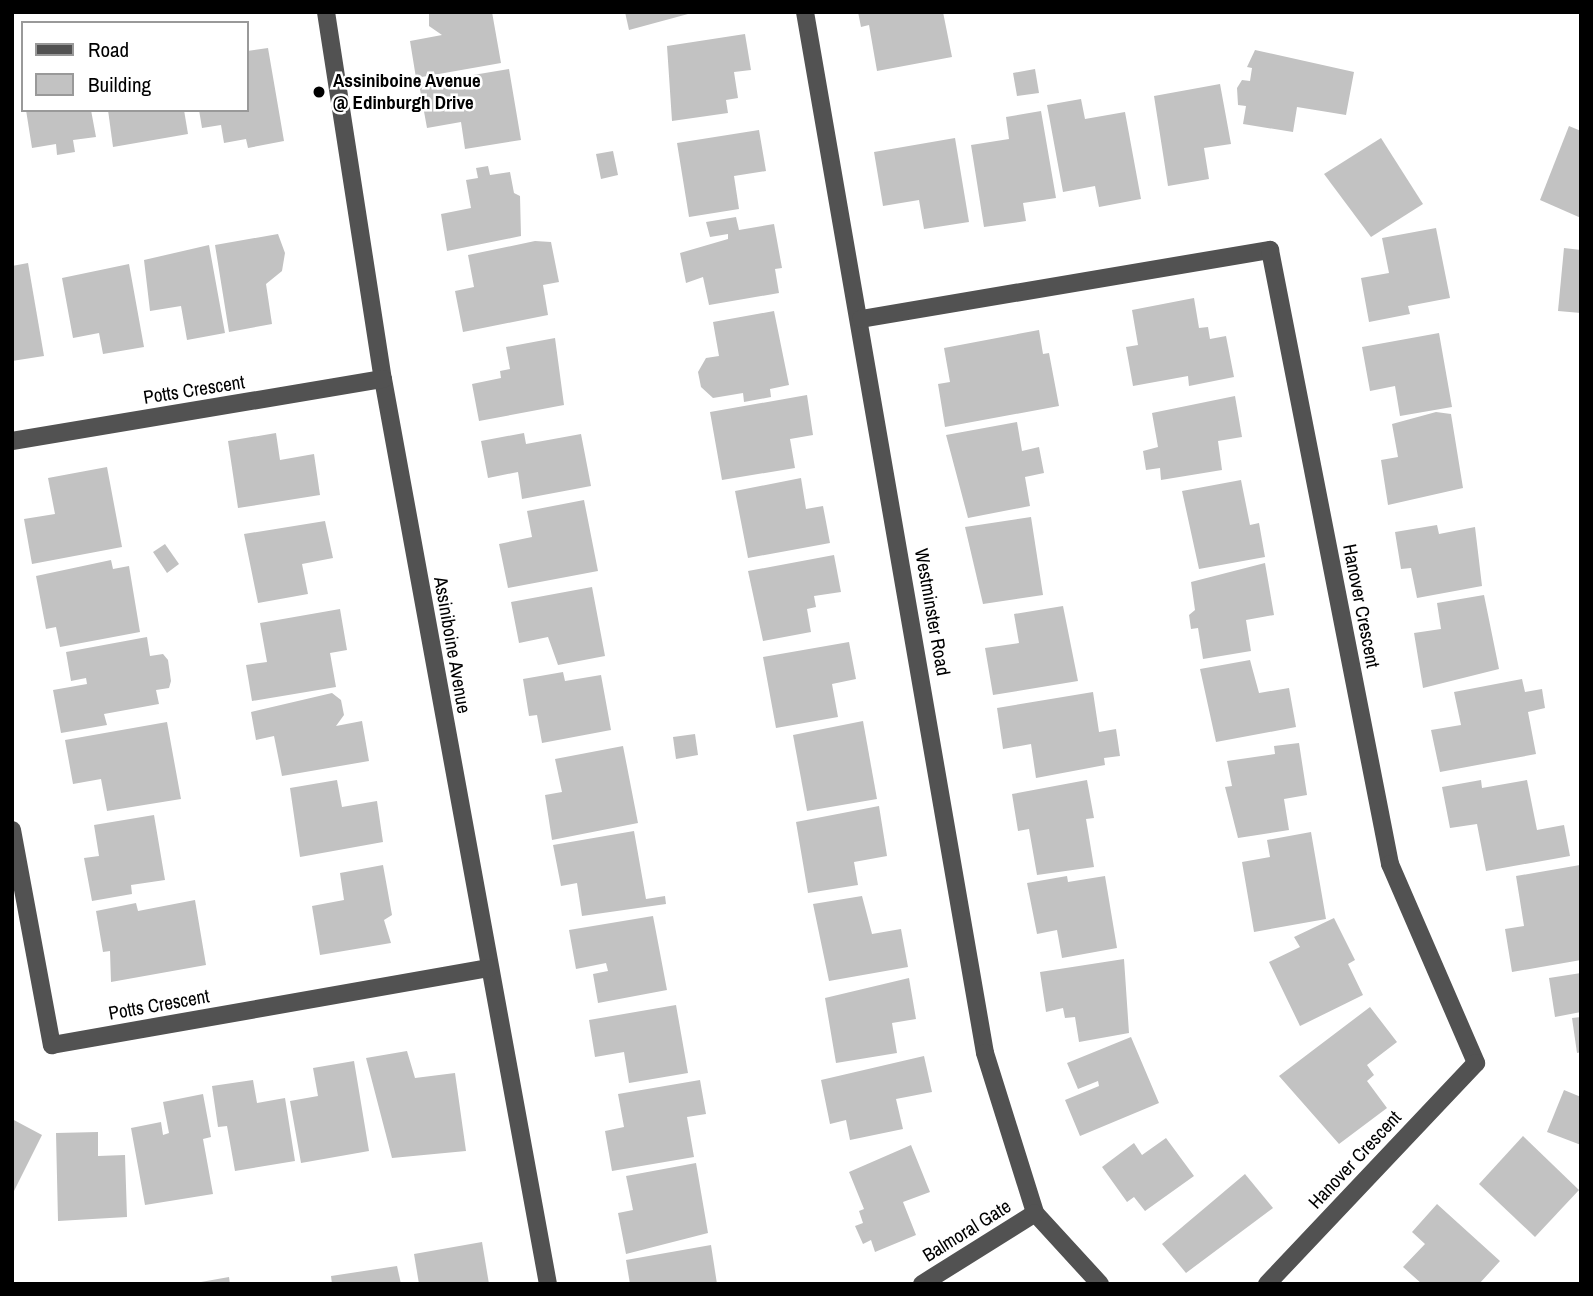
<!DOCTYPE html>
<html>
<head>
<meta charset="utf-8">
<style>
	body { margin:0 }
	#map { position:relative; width:1593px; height:1296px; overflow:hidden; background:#fff; font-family:"Archivo Narrow",sans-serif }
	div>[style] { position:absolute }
	.building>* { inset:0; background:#c2c2c2 }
	.minor>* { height:18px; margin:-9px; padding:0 9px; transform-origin:9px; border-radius:9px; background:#525252 }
	.dots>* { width:19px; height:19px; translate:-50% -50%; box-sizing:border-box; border:4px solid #fff; border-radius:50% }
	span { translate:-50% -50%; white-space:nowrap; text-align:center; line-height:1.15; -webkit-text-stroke:5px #fff; paint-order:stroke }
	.poi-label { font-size:19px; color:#000; font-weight:700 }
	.left { translate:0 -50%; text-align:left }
	.street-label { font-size:19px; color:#000 }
	.frame { position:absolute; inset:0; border:14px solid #000; pointer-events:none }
	.legend { position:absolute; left:21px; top:21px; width:228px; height:91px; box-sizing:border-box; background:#fff; border:2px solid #999; margin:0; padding:9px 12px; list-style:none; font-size:21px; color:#000 }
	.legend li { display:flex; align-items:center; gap:14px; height:35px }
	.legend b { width:35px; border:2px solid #999 }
</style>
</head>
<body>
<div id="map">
	<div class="building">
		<div style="clip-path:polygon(429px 12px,492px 12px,501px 63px,416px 78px,410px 41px,442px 35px,429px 26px)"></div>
		<div style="clip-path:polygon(625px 12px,688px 12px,688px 14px,629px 30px)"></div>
		<div style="clip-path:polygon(858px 12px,943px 12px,952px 57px,877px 71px,869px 25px,861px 27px)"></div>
		<div style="clip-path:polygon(745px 34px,751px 70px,734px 72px,738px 98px,726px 100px,728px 113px,672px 121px,667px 46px)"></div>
		<div style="clip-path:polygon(268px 48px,284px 141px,248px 148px,246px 139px,224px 143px,221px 125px,202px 128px,199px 110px,247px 110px,247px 51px)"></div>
		<div style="clip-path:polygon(1255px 50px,1354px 72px,1346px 115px,1297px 107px,1293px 132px,1243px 124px,1246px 106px,1238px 105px,1237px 88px,1242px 80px,1250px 81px,1252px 68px,1247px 67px)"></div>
		<div style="clip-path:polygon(509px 69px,521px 140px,465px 149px,461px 122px,427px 128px,419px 84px)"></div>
		<div style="clip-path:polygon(1035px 69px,1039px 93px,1017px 96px,1013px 73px)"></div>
		<div style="clip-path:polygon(1220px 84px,1231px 144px,1204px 148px,1209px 179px,1168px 186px,1154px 96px)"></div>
		<div style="clip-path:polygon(1081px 99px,1085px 119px,1125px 112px,1141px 199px,1099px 207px,1095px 186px,1063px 192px,1047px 105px)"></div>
		<div style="clip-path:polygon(26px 110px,91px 110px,96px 137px,73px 140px,75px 152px,57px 155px,56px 144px,32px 148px)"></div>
		<div style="clip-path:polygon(108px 110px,184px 110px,188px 134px,113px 147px)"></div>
		<div style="clip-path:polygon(1041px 111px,1056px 198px,1023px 203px,1026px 221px,984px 227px,971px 145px,1009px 139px,1006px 117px)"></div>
		<div style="clip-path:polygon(1569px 126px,1581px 131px,1581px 218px,1540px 200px)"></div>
		<div style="clip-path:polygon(759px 130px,766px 171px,734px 176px,739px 209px,689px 217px,677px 143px)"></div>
		<div style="clip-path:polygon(955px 138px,969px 222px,924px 229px,919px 200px,883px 206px,874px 152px)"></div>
		<div style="clip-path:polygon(1381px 138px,1423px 204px,1371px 237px,1324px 174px)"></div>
		<div style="clip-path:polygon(613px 151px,618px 175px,601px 179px,596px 154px)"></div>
		<div style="clip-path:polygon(488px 166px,490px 175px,510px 172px,514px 193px,520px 196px,521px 236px,447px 251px,441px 214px,471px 208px,466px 180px,478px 178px,476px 168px)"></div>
		<div style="clip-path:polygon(736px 217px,739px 230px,774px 224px,782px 268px,775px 269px,779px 293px,709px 305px,703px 277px,686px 283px,680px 253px,728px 239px,728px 234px,710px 237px,706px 222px)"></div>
		<div style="clip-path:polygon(1436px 228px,1450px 298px,1408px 306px,1410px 314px,1369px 322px,1361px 278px,1389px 273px,1382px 238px)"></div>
		<div style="clip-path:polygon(278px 234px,285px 253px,282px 271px,266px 284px,272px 324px,229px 332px,215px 245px)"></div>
		<div style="clip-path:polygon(535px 241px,551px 242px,559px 282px,543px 285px,548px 315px,463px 332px,455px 291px,474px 287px,468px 255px)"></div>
		<div style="clip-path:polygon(209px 245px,225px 333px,187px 340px,181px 306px,150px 311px,144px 260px)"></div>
		<div style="clip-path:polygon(1564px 248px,1581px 250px,1581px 313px,1558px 311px)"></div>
		<div style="clip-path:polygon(28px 263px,44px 356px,12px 361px,12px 266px)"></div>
		<div style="clip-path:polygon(129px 264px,144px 347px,103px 354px,99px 333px,73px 338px,62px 278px)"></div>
		<div style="clip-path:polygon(1194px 298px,1199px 328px,1208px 327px,1210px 339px,1226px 336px,1234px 377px,1189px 386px,1188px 376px,1133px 386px,1126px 347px,1138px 345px,1132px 310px)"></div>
		<div style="clip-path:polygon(774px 311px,789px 385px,770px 389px,771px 397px,744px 402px,743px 393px,713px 398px,701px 387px,698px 372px,706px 358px,719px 356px,713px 322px)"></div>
		<div style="clip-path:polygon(1039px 330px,1043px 354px,1049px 353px,1059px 406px,945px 427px,938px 384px,950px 382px,944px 348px)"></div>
		<div style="clip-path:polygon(1439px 333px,1452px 407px,1400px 416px,1395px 386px,1370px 391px,1362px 347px)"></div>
		<div style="clip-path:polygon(555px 338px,564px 405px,479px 421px,472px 384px,501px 378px,500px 371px,510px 369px,506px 347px)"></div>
		<div style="clip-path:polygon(807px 395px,813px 435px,790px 439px,795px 468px,722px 480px,710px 412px)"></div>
		<div style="clip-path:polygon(1235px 396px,1242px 437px,1218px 441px,1222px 470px,1161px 480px,1160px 468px,1146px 470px,1143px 451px,1158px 447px,1152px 413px)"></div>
		<div style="clip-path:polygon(1436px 412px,1451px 414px,1463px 488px,1388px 505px,1381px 460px,1398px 457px,1392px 424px)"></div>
		<div style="clip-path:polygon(1017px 422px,1022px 451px,1039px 447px,1044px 473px,1025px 477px,1030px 506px,968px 518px,946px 435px)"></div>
		<div style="clip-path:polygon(276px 433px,280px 460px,314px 454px,320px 495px,238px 508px,228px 441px)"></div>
		<div style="clip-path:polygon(524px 433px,526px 444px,581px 434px,591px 486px,522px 499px,518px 472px,488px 478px,481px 441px)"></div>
		<div style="clip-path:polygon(107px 467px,122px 547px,32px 564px,24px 519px,55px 514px,48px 478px)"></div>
		<div style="clip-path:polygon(801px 478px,806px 509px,823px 506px,830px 543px,748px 558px,735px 491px)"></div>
		<div style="clip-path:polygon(1241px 480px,1250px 525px,1259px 523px,1265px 557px,1199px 569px,1182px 491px)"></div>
		<div style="clip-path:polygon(584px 500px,598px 571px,508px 588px,499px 544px,532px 537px,527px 511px)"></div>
		<div style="clip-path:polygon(1031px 517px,1043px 595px,983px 604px,965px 527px)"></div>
		<div style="clip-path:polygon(325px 521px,333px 558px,302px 564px,308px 594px,258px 603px,244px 534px)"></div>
		<div style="clip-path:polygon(1437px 525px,1439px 534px,1475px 527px,1482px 586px,1417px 598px,1411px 568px,1401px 569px,1395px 532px)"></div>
		<div style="clip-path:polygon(165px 544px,179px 564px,167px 573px,153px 552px)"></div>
		<div style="clip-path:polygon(834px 555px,841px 592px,814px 596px,816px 607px,807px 609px,811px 632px,763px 641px,748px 571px)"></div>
		<div style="clip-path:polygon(111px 560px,113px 569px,129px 566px,140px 632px,60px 647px,56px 627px,46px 629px,36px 576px)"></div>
		<div style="clip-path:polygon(1265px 563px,1274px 615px,1246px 620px,1251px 651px,1203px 659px,1198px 628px,1191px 629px,1189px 615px,1195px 610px,1191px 582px)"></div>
		<div style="clip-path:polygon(592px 587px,605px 656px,558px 665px,548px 637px,519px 643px,511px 602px)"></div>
		<div style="clip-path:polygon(1484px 595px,1499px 669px,1423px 688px,1414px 633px,1441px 629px,1437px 603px)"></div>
		<div style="clip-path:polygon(1063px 606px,1078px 681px,993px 695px,985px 648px,1019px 643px,1014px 614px)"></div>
		<div style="clip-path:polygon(340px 609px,347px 650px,330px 653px,336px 687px,252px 701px,246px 665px,267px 662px,260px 623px)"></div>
		<div style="clip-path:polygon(147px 637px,150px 656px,163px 654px,168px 660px,171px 681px,169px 688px,156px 690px,159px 704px,104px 714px,107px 725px,61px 733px,53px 690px,87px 684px,86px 678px,71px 681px,66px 652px)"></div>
		<div style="clip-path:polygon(849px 642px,856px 679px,832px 684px,838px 717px,776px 728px,763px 657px)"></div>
		<div style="clip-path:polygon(1250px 660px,1259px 693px,1289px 688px,1296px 727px,1216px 742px,1200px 669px)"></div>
		<div style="clip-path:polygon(563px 672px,565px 681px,601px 675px,611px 730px,542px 743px,537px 715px,529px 716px,523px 679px)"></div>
		<div style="clip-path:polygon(1522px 679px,1525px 692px,1542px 689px,1545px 708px,1528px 712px,1536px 754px,1440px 772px,1431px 730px,1461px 725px,1454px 692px)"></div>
		<div style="clip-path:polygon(1093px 692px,1099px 732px,1116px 729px,1120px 756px,1104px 758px,1105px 765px,1036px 778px,1031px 744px,1003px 749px,997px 708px)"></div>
		<div style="clip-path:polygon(332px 693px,341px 700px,344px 715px,336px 726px,362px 721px,369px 761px,282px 776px,274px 736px,256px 740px,251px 712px)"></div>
		<div style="clip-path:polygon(863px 721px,877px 799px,807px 811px,793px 735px)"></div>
		<div style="clip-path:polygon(167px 722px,181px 799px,107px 811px,101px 779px,73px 784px,65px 740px)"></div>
		<div style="clip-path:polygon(695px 734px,698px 755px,676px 759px,673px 737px)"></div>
		<div style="clip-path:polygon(1299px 743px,1307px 795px,1284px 799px,1289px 830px,1238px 838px,1225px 787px,1232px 786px,1227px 761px,1275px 754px,1274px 746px)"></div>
		<div style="clip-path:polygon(623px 746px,638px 823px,552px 840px,545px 795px,562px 792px,555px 759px)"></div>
		<div style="clip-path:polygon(337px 780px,342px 807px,377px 801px,383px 842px,300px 857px,290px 788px)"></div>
		<div style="clip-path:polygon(1087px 780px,1094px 818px,1086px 819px,1094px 867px,1037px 875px,1029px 829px,1018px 831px,1012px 794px)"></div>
		<div style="clip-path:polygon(1481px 780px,1482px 788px,1527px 780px,1537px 830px,1564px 825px,1570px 856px,1486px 871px,1477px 824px,1450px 828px,1442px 787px)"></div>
		<div style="clip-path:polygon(879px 806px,887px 856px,854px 862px,858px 885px,808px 893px,796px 822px)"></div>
		<div style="clip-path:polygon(154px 815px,165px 880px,131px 885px,132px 894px,92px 901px,84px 858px,99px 856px,94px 825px)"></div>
		<div style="clip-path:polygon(634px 831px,646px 899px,665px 896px,666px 904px,582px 916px,577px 883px,561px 886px,553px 845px)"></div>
		<div style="clip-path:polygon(1311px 832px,1326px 919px,1254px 932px,1242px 862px,1270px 857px,1267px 840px)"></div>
		<div style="clip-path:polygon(383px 865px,392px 915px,384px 920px,391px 943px,320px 955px,312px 906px,344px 900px,340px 873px)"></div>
		<div style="clip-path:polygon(1580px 865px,1581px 960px,1512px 972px,1505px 929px,1524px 926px,1516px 876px)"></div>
		<div style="clip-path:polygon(1067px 876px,1068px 882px,1105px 876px,1117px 948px,1062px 958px,1057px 930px,1037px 934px,1027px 883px)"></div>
		<div style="clip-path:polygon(862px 896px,872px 934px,901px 929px,908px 967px,829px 981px,813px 904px)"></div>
		<div style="clip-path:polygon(195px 900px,206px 965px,111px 982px,110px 951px,103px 952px,96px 911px,136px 903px,138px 911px)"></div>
		<div style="clip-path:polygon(653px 916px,667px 990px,598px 1003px,593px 974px,608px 971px,606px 963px,576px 969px,569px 930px)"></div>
		<div style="clip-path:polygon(1334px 918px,1355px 960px,1348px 964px,1363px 995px,1300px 1026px,1269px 962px,1300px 947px,1294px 937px)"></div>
		<div style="clip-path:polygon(1124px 959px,1129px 1033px,1079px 1042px,1075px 1017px,1065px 1018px,1063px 1008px,1046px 1012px,1040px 972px)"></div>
		<div style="clip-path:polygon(1581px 973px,1581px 1012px,1555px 1017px,1549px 978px)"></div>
		<div style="clip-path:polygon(909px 978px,916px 1019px,892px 1023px,897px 1053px,836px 1063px,825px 998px)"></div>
		<div style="clip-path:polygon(676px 1005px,688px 1073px,629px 1083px,624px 1052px,595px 1057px,589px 1020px)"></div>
		<div style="clip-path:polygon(1370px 1007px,1397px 1042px,1367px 1065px,1374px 1075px,1367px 1081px,1387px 1108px,1339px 1144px,1279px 1076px)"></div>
		<div style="clip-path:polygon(1581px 1017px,1581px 1052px,1577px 1053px,1572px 1018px)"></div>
		<div style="clip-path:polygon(1131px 1037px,1159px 1103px,1080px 1136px,1065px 1100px,1099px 1086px,1098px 1081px,1078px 1089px,1067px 1063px)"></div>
		<div style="clip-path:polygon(407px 1051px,415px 1078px,455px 1073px,466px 1151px,392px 1158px,366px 1058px)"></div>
		<div style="clip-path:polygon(924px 1056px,932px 1092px,896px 1099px,903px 1129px,850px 1140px,846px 1120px,830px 1124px,821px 1080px)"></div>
		<div style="clip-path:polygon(354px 1061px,369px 1151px,301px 1163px,290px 1101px,318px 1096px,313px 1068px)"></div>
		<div style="clip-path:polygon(253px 1080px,257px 1103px,285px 1098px,295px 1161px,235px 1171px,227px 1126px,218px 1127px,212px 1086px)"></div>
		<div style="clip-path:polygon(700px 1080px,706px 1114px,687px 1117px,694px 1157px,612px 1171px,605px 1131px,624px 1127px,618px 1094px)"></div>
		<div style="clip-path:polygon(1564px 1090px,1581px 1097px,1581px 1145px,1547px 1132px)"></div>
		<div style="clip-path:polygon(203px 1094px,211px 1137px,203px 1139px,213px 1194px,145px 1205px,131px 1128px,161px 1122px,163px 1135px,169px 1133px,163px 1102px)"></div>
		<div style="clip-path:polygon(12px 1119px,42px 1135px,12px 1195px)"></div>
		<div style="clip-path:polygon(98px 1132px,98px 1156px,125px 1155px,127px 1217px,58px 1221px,56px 1133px)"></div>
		<div style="clip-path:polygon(1523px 1136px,1579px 1190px,1535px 1237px,1479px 1184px)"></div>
		<div style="clip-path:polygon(1166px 1138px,1194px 1176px,1145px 1211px,1134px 1197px,1127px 1202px,1102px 1167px,1134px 1143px,1142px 1155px)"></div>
		<div style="clip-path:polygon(911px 1145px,930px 1192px,903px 1202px,916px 1235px,875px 1252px,871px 1240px,863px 1244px,855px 1226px,863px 1223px,859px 1211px,864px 1209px,849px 1172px)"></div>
		<div style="clip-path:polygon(696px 1163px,708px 1233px,626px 1254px,618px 1213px,633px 1210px,626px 1176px)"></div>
		<div style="clip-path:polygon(1245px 1174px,1273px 1208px,1186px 1273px,1162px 1244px)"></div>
		<div style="clip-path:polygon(1437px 1204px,1500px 1261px,1479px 1284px,1422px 1284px,1403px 1267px,1425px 1244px,1412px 1232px)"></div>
		<div style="clip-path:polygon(482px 1242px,489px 1284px,419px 1284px,414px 1254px)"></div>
		<div style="clip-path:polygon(711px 1245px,717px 1284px,630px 1284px,626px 1260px)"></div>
		<div style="clip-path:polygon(397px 1266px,401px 1284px,332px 1284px,331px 1276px)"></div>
		<div style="clip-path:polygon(229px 1277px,230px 1284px,201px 1284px,201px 1282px)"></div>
	</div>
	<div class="minor">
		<div style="left:326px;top:12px;width:371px;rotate:81.2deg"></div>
		<div style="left:383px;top:379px;width:920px;rotate:79.67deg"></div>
		<div style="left:805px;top:12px;width:1056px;rotate:80.19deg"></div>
		<div style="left:985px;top:1053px;width:168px;rotate:72.6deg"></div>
		<div style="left:1035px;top:1213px;width:96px;rotate:47.5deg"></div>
		<div style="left:861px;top:319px;width:415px;rotate:-9.6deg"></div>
		<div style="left:1270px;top:250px;width:626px;rotate:78.94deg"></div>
		<div style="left:1390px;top:864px;width:217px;rotate:66.6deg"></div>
		<div style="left:1476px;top:1063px;width:304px;rotate:133.4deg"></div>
		<div style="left:12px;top:441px;width:376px;rotate:-9.5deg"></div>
		<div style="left:12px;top:830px;width:219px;rotate:79.5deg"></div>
		<div style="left:52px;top:1045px;width:444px;rotate:-10deg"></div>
		<div style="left:922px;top:1284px;width:133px;rotate:-32.1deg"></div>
	</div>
	<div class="dots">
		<div style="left:319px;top:92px;background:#000"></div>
	</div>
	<div class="poi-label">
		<span class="left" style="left:333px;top:92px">Assiniboine Avenue<br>@ Edinburgh Drive</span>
	</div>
	<div class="street-label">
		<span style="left:194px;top:390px;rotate:-9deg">Potts Crescent</span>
		<span style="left:1361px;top:606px;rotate:79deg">Hanover Crescent</span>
		<span style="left:932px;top:612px;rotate:80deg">Westminster Road</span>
		<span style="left:452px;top:645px;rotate:80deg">Assiniboine Avenue</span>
		<span style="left:159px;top:1005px;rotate:-10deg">Potts Crescent</span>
		<span style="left:1355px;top:1160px;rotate:-47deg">Hanover Crescent</span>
		<span style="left:967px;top:1231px;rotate:-32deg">Balmoral Gate</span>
	</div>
	<div class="frame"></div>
	<ul class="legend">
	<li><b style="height:9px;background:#525252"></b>Road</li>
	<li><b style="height:19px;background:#c2c2c2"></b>Building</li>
	</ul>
</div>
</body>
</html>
